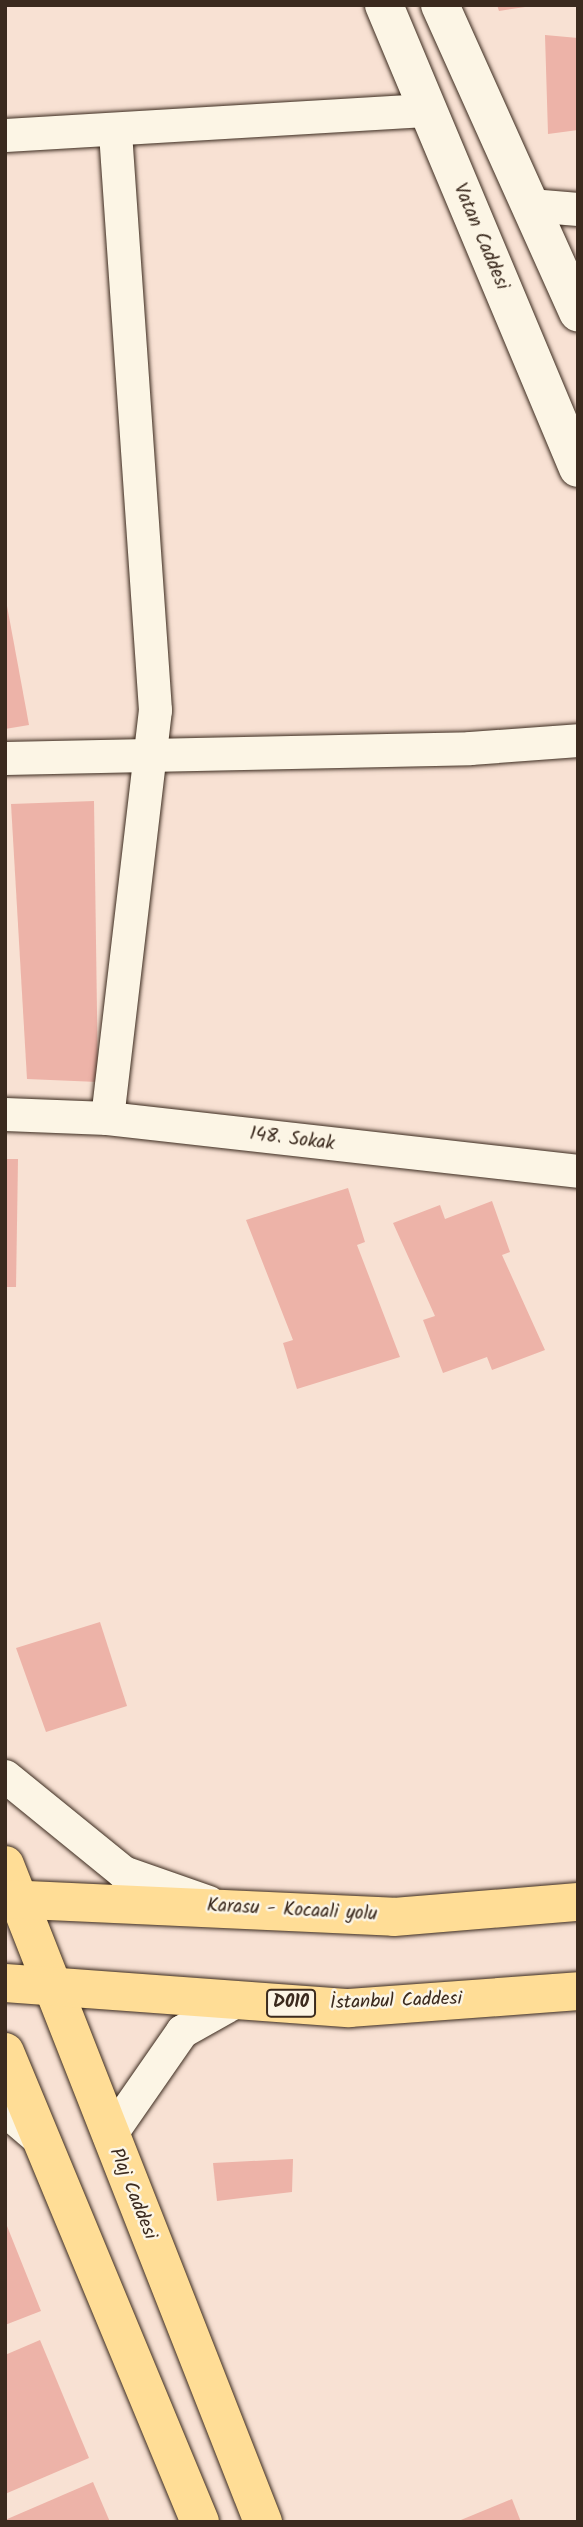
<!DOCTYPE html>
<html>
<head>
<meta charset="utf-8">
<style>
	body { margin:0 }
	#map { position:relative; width:583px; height:2527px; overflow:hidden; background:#f8e1d3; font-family:Kalam,sans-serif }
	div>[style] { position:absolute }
	.building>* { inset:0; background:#edb3a8 }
	.roads { filter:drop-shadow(0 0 2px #3b2a1e) drop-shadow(0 0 2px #3b2a1e) }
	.street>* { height:33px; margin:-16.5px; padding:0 16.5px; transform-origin:16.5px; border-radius:16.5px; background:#fcf5e5 }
	.secondary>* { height:38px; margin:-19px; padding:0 19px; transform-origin:19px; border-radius:19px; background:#fcf5e5 }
	.primary>* { height:38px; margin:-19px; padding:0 19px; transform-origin:19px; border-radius:19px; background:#ffdd96 }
	.highway>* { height:38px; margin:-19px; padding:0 19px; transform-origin:19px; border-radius:19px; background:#ffdd96 }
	span { translate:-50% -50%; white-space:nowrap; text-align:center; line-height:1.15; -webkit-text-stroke:5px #fcf5e5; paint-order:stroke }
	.shield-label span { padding:2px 5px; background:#fcf5e5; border:2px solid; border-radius:5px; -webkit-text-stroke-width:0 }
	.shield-label { font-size:18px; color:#3b2a1e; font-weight:700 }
	.street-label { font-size:19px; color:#3b2a1e }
	.frame { position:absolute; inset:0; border:7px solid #3b2a1e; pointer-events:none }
</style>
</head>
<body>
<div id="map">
	<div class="building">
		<div style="clip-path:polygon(497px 5px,524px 5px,525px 7px,499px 11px)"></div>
		<div style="clip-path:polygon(545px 35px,578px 38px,578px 130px,548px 134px)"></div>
		<div style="clip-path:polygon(5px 595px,29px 725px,5px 729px)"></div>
		<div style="clip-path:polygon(94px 801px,98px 1082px,27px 1079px,11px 804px)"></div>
		<div style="clip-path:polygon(5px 1159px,18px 1159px,16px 1287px,5px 1287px)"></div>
		<div style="clip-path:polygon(348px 1188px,365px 1242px,357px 1245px,400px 1357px,297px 1389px,283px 1343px,293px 1340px,246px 1220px)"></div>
		<div style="clip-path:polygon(492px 1201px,510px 1252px,502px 1255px,545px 1350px,492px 1370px,487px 1357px,443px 1373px,423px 1320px,435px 1316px,393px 1223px,440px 1205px,445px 1219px)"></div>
		<div style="clip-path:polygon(100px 1622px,127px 1706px,46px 1732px,16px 1648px)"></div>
		<div style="clip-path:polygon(293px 2159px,292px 2192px,217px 2201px,213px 2163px)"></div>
		<div style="clip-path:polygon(5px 2221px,41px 2311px,5px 2325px)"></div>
		<div style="clip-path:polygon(40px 2340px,89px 2458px,5px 2494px,5px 2355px)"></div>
		<div style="clip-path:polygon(93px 2482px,110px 2522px,5px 2522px,5px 2520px)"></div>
		<div style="clip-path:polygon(512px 2499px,521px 2522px,456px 2522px)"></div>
	</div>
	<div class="roads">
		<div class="street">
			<div style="left:5px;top:135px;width:421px;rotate:-3.4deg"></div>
			<div style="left:530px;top:205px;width:48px;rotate:4.8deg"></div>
			<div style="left:5px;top:758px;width:465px;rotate:-1.2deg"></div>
			<div style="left:470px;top:748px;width:108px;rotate:-4.2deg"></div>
			<div style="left:5px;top:1114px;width:102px;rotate:2.2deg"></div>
			<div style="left:107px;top:1118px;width:474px;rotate:6.4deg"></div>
			<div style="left:107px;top:1118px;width:411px;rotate:-83.3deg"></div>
			<div style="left:155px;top:710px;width:579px;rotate:-93.96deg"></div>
			<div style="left:5px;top:1776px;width:152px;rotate:39.1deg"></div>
			<div style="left:123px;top:1872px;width:90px;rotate:19.4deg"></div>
			<div style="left:5px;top:2110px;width:52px;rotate:40.4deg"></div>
			<div style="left:109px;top:2136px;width:128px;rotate:-55.2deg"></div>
			<div style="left:182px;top:2031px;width:65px;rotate:-29.3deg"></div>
		</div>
		<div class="secondary">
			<div style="left:384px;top:5px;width:502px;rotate:67.27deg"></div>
			<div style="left:440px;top:5px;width:337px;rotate:65.8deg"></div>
		</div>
		<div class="primary">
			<div style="left:5px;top:1865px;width:706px;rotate:68.56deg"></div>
			<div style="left:5px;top:2052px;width:509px;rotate:67.47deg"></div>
		</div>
		<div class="highway">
			<div style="left:5px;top:1899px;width:389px;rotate:2.6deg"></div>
			<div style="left:394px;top:1917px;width:185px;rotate:-4.7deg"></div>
			<div style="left:5px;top:1983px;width:345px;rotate:4.2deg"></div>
			<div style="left:349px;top:2008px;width:230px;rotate:-4.2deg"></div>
		</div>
	</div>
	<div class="shield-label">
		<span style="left:291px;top:2003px">D010</span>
	</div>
	<div class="street-label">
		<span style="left:480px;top:237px;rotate:67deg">Vatan Caddesi</span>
		<span style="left:292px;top:1140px;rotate:7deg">148. Sokak</span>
		<span style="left:292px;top:1911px;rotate:3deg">Karasu - Kocaali yolu</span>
		<span style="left:396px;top:2002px;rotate:-2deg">İstanbul Caddesi</span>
		<span style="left:132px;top:2194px;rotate:68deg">Plaj Caddesi</span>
	</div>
	<div class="frame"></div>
</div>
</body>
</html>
